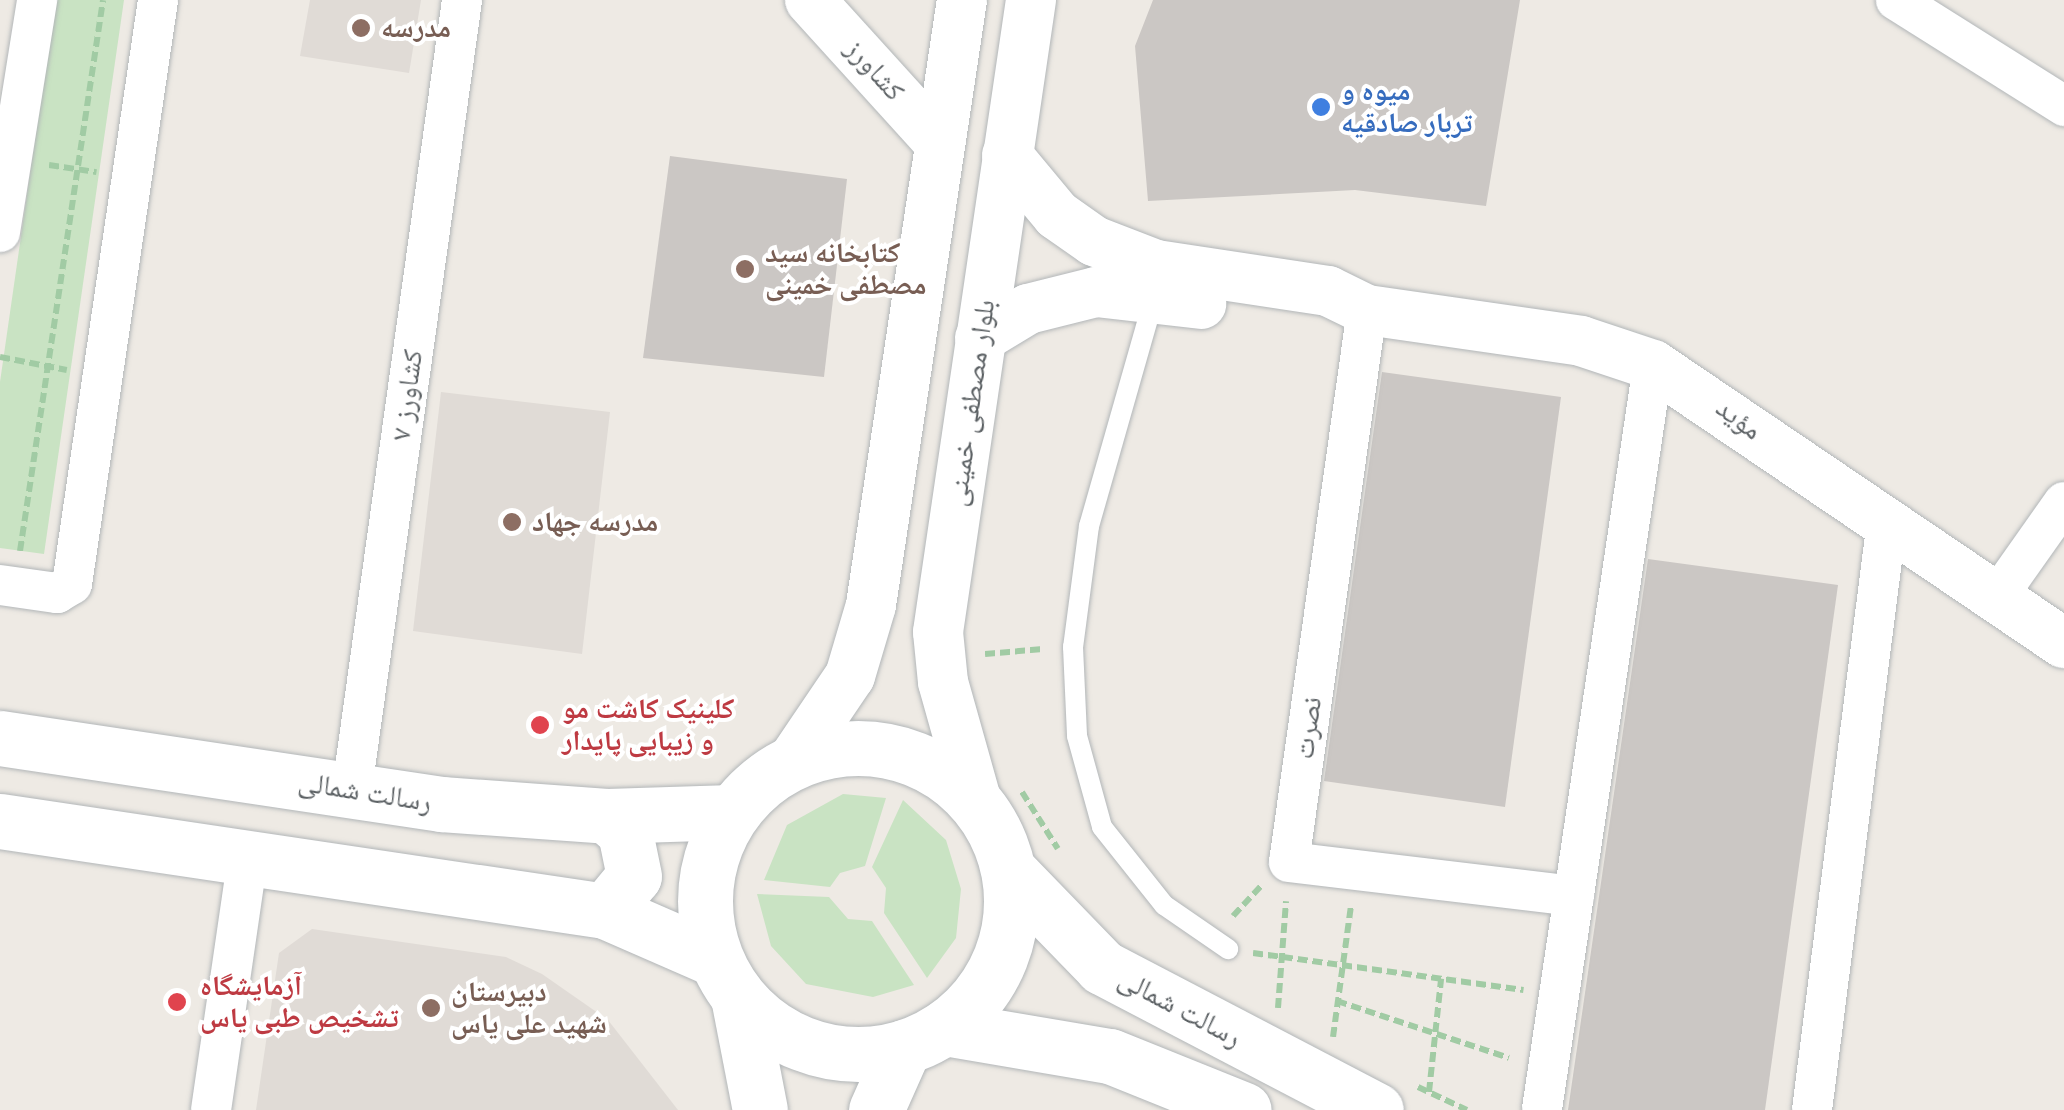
<!DOCTYPE html>
<html>
<head>
<meta charset="utf-8">
<style>
	body { margin:0 }
	#map { position:relative; width:2064px; height:1110px; overflow:hidden; background:#eeeae4; font-family:Raleway,"Noto Naskh Arabic",sans-serif }
	div>[style] { position:absolute }
	.education>* { inset:0; background:#e0dbd6 }
	.green>* { inset:0; background:#c9e3c3 }
	.building>* { inset:0; background:#cbc7c4 }
	.path>* { height:6px; margin-top:-3px; transform-origin:0; background:repeating-linear-gradient(90deg,#a1cba4 0 10px,transparent 0 15px) }
	.roads { filter:drop-shadow(0 0 2px #b2b6b8) drop-shadow(0 0 2px #b2b6b8) }
	.service>* { height:20px; margin:-10px; padding:0 10px; transform-origin:10px; border-radius:10px; background:#fff }
	.minor>* { height:40px; margin:-20px; padding:0 20px; transform-origin:20px; border-radius:20px; background:#fff }
	.tertiary>* { height:50px; margin:-25px; padding:0 25px; transform-origin:25px; border-radius:25px; background:#fff }
	.secondary>* { height:55px; margin:-27.5px; padding:0 27.5px; transform-origin:27.5px; border-radius:27.5px; background:#fff }
	.secondary>.ring { margin:-27.5px; padding:0; box-sizing:content-box; background:none; border:55px solid #fff; border-radius:50% }
	.dots>* { width:28px; height:28px; translate:-50% -50%; box-sizing:border-box; border:5px solid #fff; border-radius:50% }
	span { translate:-50% -50%; white-space:nowrap; text-align:center; line-height:1.15; -webkit-text-stroke:8px #fff; paint-order:stroke }
	.education-label { font-size:28px; color:#785e54; font-weight:700 }
	.left { translate:0 -50%; text-align:left }
	.street-label { font-size:28px; color:#5c6164 }
	.shop-label { font-size:28px; color:#366cbe; font-weight:700 }
	.health-label { font-size:28px; color:#be3a42; font-weight:700 }
</style>
</head>
<body>
<div id="map">
	<div class="education">
		<div style="clip-path:polygon(310px 0,421px 0,409px 73px,300px 56px)"></div>
		<div style="clip-path:polygon(441px 392px,610px 412px,582px 654px,413px 631px)"></div>
		<div style="clip-path:polygon(312px 929px,506px 957px,542px 974px,608px 1020px,678px 1110px,256px 1110px,279px 953px)"></div>
	</div>
	<div class="green">
		<div style="clip-path:polygon(55px 0,124px 0,44px 554px,0 548px,0 382px)"></div>
		<div style="clip-path:polygon(843px 794px,886px 798px,865px 866px,840px 873px,830px 887px,764px 880px,787px 825px)"></div>
		<div style="clip-path:polygon(903px 800px,946px 840px,961px 889px,956px 938px,927px 978px,884px 913px,886px 888px,872px 867px)"></div>
		<div style="clip-path:polygon(757px 894px,829px 897px,848px 919px,872px 921px,914px 985px,873px 997px,806px 984px,771px 946px)"></div>
	</div>
	<div class="building">
		<div style="clip-path:polygon(1153px 0,1520px 0,1486px 206px,1355px 190px,1148px 201px,1135px 46px)"></div>
		<div style="clip-path:polygon(670px 156px,847px 179px,824px 377px,643px 358px)"></div>
		<div style="clip-path:polygon(1382px 372px,1561px 397px,1505px 807px,1324px 781px)"></div>
		<div style="clip-path:polygon(1648px 559px,1838px 585px,1765px 1110px,1568px 1110px)"></div>
	</div>
	<div class="path">
		<div style="left:49px;top:165px;width:48px;rotate:8.5deg"></div>
		<div style="left:0;top:357px;width:68px;rotate:11deg"></div>
		<div style="left:20px;top:551px;width:557px;rotate:-81.43deg"></div>
		<div style="left:985px;top:654px;width:58px;rotate:-4.9deg"></div>
		<div style="left:1022px;top:792px;width:67px;rotate:57.7deg"></div>
		<div style="left:1233px;top:916px;width:41px;rotate:-47deg"></div>
		<div style="left:1253px;top:953px;width:273px;rotate:7.8deg"></div>
		<div style="left:1337px;top:1001px;width:181px;rotate:18.3deg"></div>
		<div style="left:1278px;top:1008px;width:107px;rotate:-85.7deg"></div>
		<div style="left:1333px;top:1037px;width:132px;rotate:-82.2deg"></div>
		<div style="left:1418px;top:1087px;width:54px;rotate:25.1deg"></div>
		<div style="left:1429px;top:1092px;width:114px;rotate:-83.9deg"></div>
	</div>
	<div class="roads">
		<div class="service">
			<div style="left:1154px;top:298px;width:237px;rotate:105.9deg"></div>
			<div style="left:1089px;top:526px;width:122px;rotate:97.5deg"></div>
			<div style="left:1073px;top:647px;width:89px;rotate:87.4deg"></div>
			<div style="left:1077px;top:736px;width:94px;rotate:74.6deg"></div>
			<div style="left:1102px;top:827px;width:100px;rotate:51.5deg"></div>
			<div style="left:1164px;top:905px;width:78px;rotate:34.5deg"></div>
		</div>
		<div class="minor">
			<div style="left:1896px;top:0;width:199px;rotate:32.2deg"></div>
			<div style="left:0;top:232px;width:235px;rotate:-80.9deg"></div>
			<div style="left:1367px;top:310px;width:557px;rotate:98.04deg"></div>
			<div style="left:1289px;top:862px;width:287px;rotate:6.8deg"></div>
			<div style="left:0;top:585px;width:58px;rotate:8deg"></div>
			<div style="left:57px;top:593px;width:17px;rotate:-31deg"></div>
			<div style="left:72px;top:584px;width:590px;rotate:-81.62deg"></div>
			<div style="left:1997px;top:597px;width:116px;rotate:-54.8deg"></div>
			<div style="left:352px;top:789px;width:797px;rotate:-82.06deg"></div>
			<div style="left:1542px;top:1109px;width:752px;rotate:-81.51deg"></div>
			<div style="left:211px;top:1110px;width:258px;rotate:-81.7deg"></div>
			<div style="left:1812px;top:1110px;width:587px;rotate:-82.75deg"></div>
		</div>
		<div class="tertiary">
			<div style="left:810px;top:0;width:190px;rotate:47.8deg"></div>
			<div style="left:1007px;top:155px;width:78px;rotate:50.2deg"></div>
			<div style="left:1057px;top:215px;width:45px;rotate:35.1deg"></div>
			<div style="left:1094px;top:241px;width:66px;rotate:21.2deg"></div>
			<div style="left:1156px;top:265px;width:174px;rotate:8.6deg"></div>
			<div style="left:1328px;top:291px;width:43px;rotate:26deg"></div>
			<div style="left:1367px;top:310px;width:216px;rotate:8.2deg"></div>
			<div style="left:1581px;top:341px;width:76px;rotate:18.4deg"></div>
			<div style="left:1653px;top:365px;width:496px;rotate:34.1deg"></div>
			<div style="left:980px;top:338px;width:56px;rotate:-31.1deg"></div>
			<div style="left:1028px;top:309px;width:70px;rotate:-14deg"></div>
			<div style="left:1096px;top:292px;width:106px;rotate:6.5deg"></div>
			<div style="left:791px;top:763px;width:105px;rotate:-55.9deg"></div>
			<div style="left:850px;top:676px;width:74px;rotate:-73.5deg"></div>
			<div style="left:871px;top:605px;width:612px;rotate:-81.45deg"></div>
			<div style="left:977px;top:803px;width:126px;rotate:-105.7deg"></div>
			<div style="left:943px;top:682px;width:50px;rotate:-95.7deg"></div>
			<div style="left:938px;top:632px;width:639px;rotate:-81.63deg"></div>
		</div>
		<div class="secondary">
			<div style="left:0;top:738px;width:446px;rotate:8.5deg"></div>
			<div style="left:441px;top:804px;width:166px;rotate:4.1deg"></div>
			<div style="left:607px;top:816px;width:125px;rotate:-1.8deg"></div>
			<div class="ring" style="left:705px;top:748px;width:251px;height:251px"></div>
			<div style="left:0;top:821px;width:612px;rotate:8.46deg"></div>
			<div style="left:605px;top:911px;width:120px;rotate:23.6deg"></div>
			<div style="left:1009px;top:871px;width:134px;rotate:45.9deg"></div>
			<div style="left:1102px;top:967px;width:309px;rotate:27.6deg"></div>
			<div style="left:605px;top:911px;width:45px;rotate:-50.4deg"></div>
			<div style="left:634px;top:876px;width:45px;rotate:-101.6deg"></div>
			<div style="left:625px;top:832px;width:24px;rotate:-138deg"></div>
			<div style="left:738px;top:997px;width:115px;rotate:79deg"></div>
			<div style="left:944px;top:1028px;width:168px;rotate:9.6deg"></div>
			<div style="left:1110px;top:1056px;width:144px;rotate:21.9deg"></div>
			<div style="left:876px;top:1110px;width:69px;rotate:-66deg"></div>
		</div>
	</div>
	<div class="dots">
		<div style="left:361px;top:28px;background:#8d6e63"></div>
		<div style="left:1321px;top:107px;background:#3f7fe0"></div>
		<div style="left:745px;top:269px;background:#8d6e63"></div>
		<div style="left:512px;top:522px;background:#8d6e63"></div>
		<div style="left:540px;top:725px;background:#e0444e"></div>
		<div style="left:177px;top:1002px;background:#e0444e"></div>
		<div style="left:431px;top:1008px;background:#8d6e63"></div>
	</div>
	<div class="education-label">
		<span class="left" style="left:381px;top:28px">مدرسه</span>
		<span class="left" style="left:765px;top:269px">کتابخانه سید<br>مصطفی خمینی</span>
		<span class="left" style="left:532px;top:522px">مدرسه جهاد</span>
		<span class="left" style="left:451px;top:1008px">دبیرستان<br>شهید علی یاس</span>
	</div>
	<div class="street-label">
		<span style="left:875px;top:70px;rotate:48deg">کشاورز</span>
		<span style="left:407px;top:395px;rotate:-82deg">کشاورز ۷</span>
		<span style="left:971px;top:403px;rotate:-82deg">بلوار مصطفی خمینی</span>
		<span style="left:1739px;top:419px;rotate:37deg">مؤید</span>
		<span style="left:1308px;top:728px;rotate:-82deg">نصرت</span>
		<span style="left:365px;top:792px;rotate:9deg">رسالت شمالی</span>
		<span style="left:1180px;top:1008px;rotate:28deg">رسالت شمالی</span>
	</div>
	<div class="shop-label">
		<span class="left" style="left:1341px;top:107px">میوه و<br>تربار صادقیه</span>
	</div>
	<div class="health-label">
		<span class="left" style="left:562px;top:725px">کلینیک کاشت مو<br>و زیبایی پایدار</span>
		<span class="left" style="left:200px;top:1002px">آزمایشگاه<br>تشخیص طبی یاس</span>
	</div>
</div>
</body>
</html>
